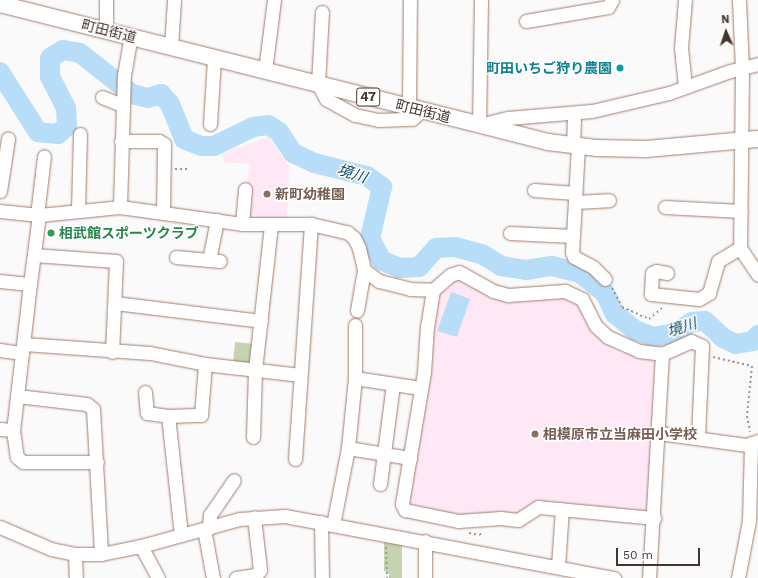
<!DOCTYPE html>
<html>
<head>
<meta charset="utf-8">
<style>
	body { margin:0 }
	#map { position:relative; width:758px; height:578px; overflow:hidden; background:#fafafa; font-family:"Work Sans","Noto Sans JP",sans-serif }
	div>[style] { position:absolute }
	.education>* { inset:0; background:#ffe8f6 }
	.green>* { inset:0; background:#c5d3b0 }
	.water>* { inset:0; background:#b7ddf9 }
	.river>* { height:20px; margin:-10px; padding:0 10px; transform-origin:10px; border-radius:10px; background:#b7ddf9 }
	.path>* { height:2px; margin-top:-1px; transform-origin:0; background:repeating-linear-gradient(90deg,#9d9591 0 2px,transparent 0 5px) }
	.roads { filter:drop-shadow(0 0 1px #a07d6c) drop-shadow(0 0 1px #a07d6c) }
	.minor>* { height:13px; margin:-6.5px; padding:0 6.5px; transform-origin:6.5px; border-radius:6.5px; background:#fff }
	.major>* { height:16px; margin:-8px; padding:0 8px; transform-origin:8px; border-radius:8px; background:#fff }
	.dots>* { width:11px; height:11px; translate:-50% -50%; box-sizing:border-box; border:2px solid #fff; border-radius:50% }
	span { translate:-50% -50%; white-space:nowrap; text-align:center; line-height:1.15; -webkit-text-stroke:3px #fff; paint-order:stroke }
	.shield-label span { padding:1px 3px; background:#fff; border:1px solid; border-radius:3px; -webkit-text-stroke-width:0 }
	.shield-label { font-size:13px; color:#44352e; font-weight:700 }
	.street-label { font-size:14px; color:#44352e }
	.culture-label { font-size:14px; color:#0d838f; font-weight:700 }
	.right { translate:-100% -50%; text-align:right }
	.education-label { font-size:14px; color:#785e54; font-weight:700 }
	.left { translate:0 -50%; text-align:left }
	.leisure-label { font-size:14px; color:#27864d; font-weight:700 }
	.water-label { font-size:15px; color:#0f4969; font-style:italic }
	.north { position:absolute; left:706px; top:12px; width:40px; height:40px; -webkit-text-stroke:3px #fff; paint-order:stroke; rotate:357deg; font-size:11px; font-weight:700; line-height:16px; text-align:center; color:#44352e }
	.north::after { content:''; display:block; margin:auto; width:14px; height:18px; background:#44352e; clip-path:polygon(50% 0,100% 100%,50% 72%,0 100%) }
	.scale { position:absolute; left:616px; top:548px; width:84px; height:18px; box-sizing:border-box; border:2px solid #44352e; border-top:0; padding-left:5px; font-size:12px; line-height:14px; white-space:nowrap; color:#44352e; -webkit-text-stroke:3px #fff; paint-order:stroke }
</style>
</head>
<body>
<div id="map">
	<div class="education">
		<div style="clip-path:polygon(269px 137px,289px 166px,287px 221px,245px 222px,249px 164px,223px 162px,223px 153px)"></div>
		<div style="clip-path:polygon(459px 277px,489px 295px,520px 302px,556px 296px,567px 298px,575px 302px,594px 334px,620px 352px,654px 361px,656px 365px,649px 510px,645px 512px,458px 517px,410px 508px,407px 503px,437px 299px,452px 280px)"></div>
	</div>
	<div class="green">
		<div style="clip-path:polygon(235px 342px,254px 344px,252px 363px,233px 364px)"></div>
		<div style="clip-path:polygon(384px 540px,402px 543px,402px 578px,389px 578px,389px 573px,384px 571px)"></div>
	</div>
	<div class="water">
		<div style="clip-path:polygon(451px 292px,470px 299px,457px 337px,437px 331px)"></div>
	</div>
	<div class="river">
		<div style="left:0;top:72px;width:71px;rotate:57.7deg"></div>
		<div style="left:38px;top:132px;width:20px;rotate:6deg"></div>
		<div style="left:58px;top:134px;width:12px;rotate:-42deg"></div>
		<div style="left:67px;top:126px;width:18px;rotate:-93deg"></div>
		<div style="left:66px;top:108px;width:35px;rotate:-117deg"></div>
		<div style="left:50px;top:77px;width:19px;rotate:-90deg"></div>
		<div style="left:50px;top:58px;width:15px;rotate:-32deg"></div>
		<div style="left:63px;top:50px;width:17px;rotate:10deg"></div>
		<div style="left:80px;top:53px;width:66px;rotate:38.3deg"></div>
		<div style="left:132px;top:94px;width:16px;rotate:14deg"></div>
		<div style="left:148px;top:98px;width:14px;rotate:-17deg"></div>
		<div style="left:161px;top:94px;width:13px;rotate:48deg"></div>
		<div style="left:170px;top:104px;width:38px;rotate:68deg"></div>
		<div style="left:184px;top:139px;width:18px;rotate:22deg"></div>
		<div style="left:201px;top:146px;width:13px"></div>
		<div style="left:214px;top:146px;width:43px;rotate:-26deg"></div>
		<div style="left:253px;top:127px;width:15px;rotate:-8deg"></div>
		<div style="left:268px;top:125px;width:13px;rotate:32deg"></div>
		<div style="left:279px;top:132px;width:25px;rotate:56deg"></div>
		<div style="left:293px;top:153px;width:23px;rotate:25deg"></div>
		<div style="left:314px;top:163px;width:55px;rotate:13.8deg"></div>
		<div style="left:367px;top:176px;width:19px;rotate:36deg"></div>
		<div style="left:382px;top:187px;width:52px;rotate:103.2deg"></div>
		<div style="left:370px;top:238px;width:25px;rotate:63deg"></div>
		<div style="left:381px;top:260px;width:21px;rotate:23deg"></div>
		<div style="left:400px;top:268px;width:19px;rotate:-3deg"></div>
		<div style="left:419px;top:267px;width:25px;rotate:-48deg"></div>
		<div style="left:436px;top:248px;width:19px;rotate:-3deg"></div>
		<div style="left:455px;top:247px;width:28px;rotate:15deg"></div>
		<div style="left:482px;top:254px;width:22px;rotate:32deg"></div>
		<div style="left:501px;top:266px;width:25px;rotate:9deg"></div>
		<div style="left:526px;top:270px;width:26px;rotate:-9deg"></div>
		<div style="left:552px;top:266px;width:29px;rotate:14deg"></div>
		<div style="left:580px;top:273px;width:32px;rotate:39deg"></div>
		<div style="left:605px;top:293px;width:23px;rotate:65deg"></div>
		<div style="left:615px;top:314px;width:26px;rotate:39deg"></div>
		<div style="left:635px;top:330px;width:19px;rotate:21deg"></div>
		<div style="left:653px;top:337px;width:22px;rotate:-10deg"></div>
		<div style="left:675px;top:333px;width:20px;rotate:-33deg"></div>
		<div style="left:692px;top:322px;width:13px;rotate:-4deg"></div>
		<div style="left:705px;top:321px;width:25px;rotate:43deg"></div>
		<div style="left:723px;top:338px;width:14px;rotate:25deg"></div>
		<div style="left:736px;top:344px;width:17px;rotate:-10deg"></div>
		<div style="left:753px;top:341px;width:8px;rotate:-50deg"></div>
	</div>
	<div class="path">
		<div style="left:175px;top:169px;width:13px"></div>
		<div style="left:612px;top:288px;width:21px;rotate:62deg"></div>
		<div style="left:622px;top:307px;width:30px;rotate:24deg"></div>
		<div style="left:649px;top:319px;width:17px;rotate:-40deg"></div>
		<div style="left:713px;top:357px;width:40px;rotate:13deg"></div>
		<div style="left:752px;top:366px;width:50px;rotate:95.7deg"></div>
		<div style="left:747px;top:416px;width:16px;rotate:79deg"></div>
		<div style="left:469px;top:533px;width:11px;rotate:10deg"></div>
		<div style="left:480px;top:535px;width:4px;rotate:-56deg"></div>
		<div style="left:386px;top:547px;width:31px;rotate:88deg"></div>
	</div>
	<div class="roads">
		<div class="minor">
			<div style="left:481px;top:0;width:125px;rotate:90.9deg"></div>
			<div style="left:479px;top:125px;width:30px;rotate:-14deg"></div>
			<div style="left:508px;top:118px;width:84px;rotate:-4.8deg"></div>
			<div style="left:592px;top:111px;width:79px;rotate:-13.2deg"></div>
			<div style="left:669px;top:93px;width:65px;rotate:-19.8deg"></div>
			<div style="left:730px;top:71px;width:29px;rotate:-14deg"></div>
			<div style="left:685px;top:0;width:48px;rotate:94.8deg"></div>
			<div style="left:681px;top:48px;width:39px;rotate:84deg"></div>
			<div style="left:739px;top:0;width:68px;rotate:87.5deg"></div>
			<div style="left:742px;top:68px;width:180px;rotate:90.6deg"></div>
			<div style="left:740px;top:248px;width:32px;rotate:56deg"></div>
			<div style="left:322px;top:12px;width:72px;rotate:93.2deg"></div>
			<div style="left:318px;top:84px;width:17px;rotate:62deg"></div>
			<div style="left:326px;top:99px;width:33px;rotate:29deg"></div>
			<div style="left:355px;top:115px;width:24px;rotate:12deg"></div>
			<div style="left:378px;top:120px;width:34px;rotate:-2deg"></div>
			<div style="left:412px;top:119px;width:13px;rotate:-42deg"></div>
			<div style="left:526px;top:21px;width:83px;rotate:-9.7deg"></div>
			<div style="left:608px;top:7px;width:8px;rotate:-60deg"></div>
			<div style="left:106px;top:30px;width:30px;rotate:-90deg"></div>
			<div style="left:171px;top:47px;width:47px;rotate:-86.3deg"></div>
			<div style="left:265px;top:71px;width:72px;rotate:-82.8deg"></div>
			<div style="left:102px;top:97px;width:22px;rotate:22deg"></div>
			<div style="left:409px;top:107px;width:107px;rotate:-89.5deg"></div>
			<div style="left:210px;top:124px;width:66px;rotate:-86.5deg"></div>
			<div style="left:121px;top:141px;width:38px"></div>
			<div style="left:159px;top:141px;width:6px;rotate:31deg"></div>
			<div style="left:164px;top:144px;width:68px;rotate:90.8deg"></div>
			<div style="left:573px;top:146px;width:33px;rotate:-88deg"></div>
			<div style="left:578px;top:146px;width:106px;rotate:93.2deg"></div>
			<div style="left:572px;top:252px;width:5px;rotate:68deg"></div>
			<div style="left:574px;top:257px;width:21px;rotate:28deg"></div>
			<div style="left:593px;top:267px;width:17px;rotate:45deg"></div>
			<div style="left:534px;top:190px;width:41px;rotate:4.2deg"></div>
			<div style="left:0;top:191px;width:53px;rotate:-81.3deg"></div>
			<div style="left:575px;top:202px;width:34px;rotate:-3deg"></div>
			<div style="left:120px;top:207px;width:132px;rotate:-88.3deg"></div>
			<div style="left:124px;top:75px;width:40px;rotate:-80deg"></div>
			<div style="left:665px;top:207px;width:76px;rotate:3deg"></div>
			<div style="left:78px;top:210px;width:76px;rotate:-88.5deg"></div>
			<div style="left:0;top:211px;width:39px;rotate:6deg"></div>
			<div style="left:37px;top:215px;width:59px;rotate:-83.2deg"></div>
			<div style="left:242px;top:224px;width:35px;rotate:-85deg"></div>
			<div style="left:510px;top:233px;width:63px;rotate:2.7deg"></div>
			<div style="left:34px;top:255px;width:82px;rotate:4.2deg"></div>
			<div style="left:116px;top:261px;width:91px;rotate:92.5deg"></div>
			<div style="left:176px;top:257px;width:44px;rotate:5.2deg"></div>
			<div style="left:209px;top:260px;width:41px;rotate:-78.7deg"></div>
			<div style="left:364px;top:270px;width:19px;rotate:36deg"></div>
			<div style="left:379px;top:281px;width:32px;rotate:14deg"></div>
			<div style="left:410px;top:289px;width:23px;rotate:2deg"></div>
			<div style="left:433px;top:290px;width:23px;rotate:-41deg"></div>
			<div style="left:450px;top:275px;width:9px;rotate:-18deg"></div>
			<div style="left:459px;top:272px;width:39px;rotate:29deg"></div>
			<div style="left:493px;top:291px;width:16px;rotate:15deg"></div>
			<div style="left:508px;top:295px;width:57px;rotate:-4deg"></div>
			<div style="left:565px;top:291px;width:19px;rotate:25deg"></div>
			<div style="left:582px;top:299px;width:30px;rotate:63deg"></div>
			<div style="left:596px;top:326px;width:16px;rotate:43deg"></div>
			<div style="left:608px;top:337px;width:34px;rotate:24deg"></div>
			<div style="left:639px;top:351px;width:23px;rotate:7deg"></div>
			<div style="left:662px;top:354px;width:224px;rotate:93.3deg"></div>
			<div style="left:667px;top:273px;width:11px;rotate:-170deg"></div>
			<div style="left:656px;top:271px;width:4px;rotate:153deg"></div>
			<div style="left:652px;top:273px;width:21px;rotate:93deg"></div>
			<div style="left:651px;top:294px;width:48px;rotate:5.9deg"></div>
			<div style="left:699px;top:299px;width:12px;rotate:-31deg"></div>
			<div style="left:709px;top:293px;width:33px;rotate:-74deg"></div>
			<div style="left:718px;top:261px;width:26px;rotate:-31deg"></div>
			<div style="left:0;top:281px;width:30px;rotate:6deg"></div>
			<div style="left:30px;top:284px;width:70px;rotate:-82.6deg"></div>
			<div style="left:39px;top:215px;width:81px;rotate:-5.6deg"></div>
			<div style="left:120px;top:207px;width:123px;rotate:7.9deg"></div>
			<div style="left:242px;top:224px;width:69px"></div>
			<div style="left:311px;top:224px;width:37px;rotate:13deg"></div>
			<div style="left:347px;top:232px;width:9px;rotate:41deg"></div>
			<div style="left:354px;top:238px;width:11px;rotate:63deg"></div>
			<div style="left:359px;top:248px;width:23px;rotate:77deg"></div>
			<div style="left:364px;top:270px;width:41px;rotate:99.9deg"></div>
			<div style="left:30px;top:284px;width:147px;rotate:96.6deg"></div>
			<div style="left:13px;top:430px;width:27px;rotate:82deg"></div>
			<div style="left:17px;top:457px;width:8px;rotate:40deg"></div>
			<div style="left:23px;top:462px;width:74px"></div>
			<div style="left:433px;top:290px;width:36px;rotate:99deg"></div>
			<div style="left:427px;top:326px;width:46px;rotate:93.7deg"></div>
			<div style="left:424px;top:372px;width:134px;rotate:99.5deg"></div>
			<div style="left:402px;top:504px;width:7px;rotate:63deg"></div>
			<div style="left:405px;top:510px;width:54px;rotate:11.7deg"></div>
			<div style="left:458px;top:521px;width:43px;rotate:-4deg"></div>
			<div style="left:501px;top:518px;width:17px;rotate:7deg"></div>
			<div style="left:518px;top:520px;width:24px;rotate:-33deg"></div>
			<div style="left:538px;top:507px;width:117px;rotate:5.4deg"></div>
			<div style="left:115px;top:303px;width:147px;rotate:7deg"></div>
			<div style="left:24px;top:344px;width:126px;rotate:4.1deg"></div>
			<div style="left:150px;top:353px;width:56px;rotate:11.3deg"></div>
			<div style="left:205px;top:364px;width:96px;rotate:6.6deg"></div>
			<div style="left:0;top:350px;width:22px;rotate:8deg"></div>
			<div style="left:662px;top:354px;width:32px;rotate:-24deg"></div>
			<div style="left:691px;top:341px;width:12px;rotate:24deg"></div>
			<div style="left:702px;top:346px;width:92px;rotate:92.5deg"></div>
			<div style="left:355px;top:378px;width:66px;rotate:8.7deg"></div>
			<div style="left:145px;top:392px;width:21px;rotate:85deg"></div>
			<div style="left:147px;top:413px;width:21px;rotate:8deg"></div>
			<div style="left:17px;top:396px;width:70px;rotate:6.5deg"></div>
			<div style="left:87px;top:404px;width:8px;rotate:40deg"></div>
			<div style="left:93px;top:409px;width:145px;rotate:86.8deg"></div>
			<div style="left:0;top:429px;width:13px;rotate:4deg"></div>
			<div style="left:659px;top:433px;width:89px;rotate:7.8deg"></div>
			<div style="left:747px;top:445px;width:12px;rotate:-20deg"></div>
			<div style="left:253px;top:437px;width:67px;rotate:-88.3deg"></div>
			<div style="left:255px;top:370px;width:146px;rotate:-83.7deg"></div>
			<div style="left:348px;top:448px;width:63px;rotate:9.2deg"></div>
			<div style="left:295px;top:459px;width:236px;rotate:-86.1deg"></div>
			<div style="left:380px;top:484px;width:101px;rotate:-82.6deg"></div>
			<div style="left:321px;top:522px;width:56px;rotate:89deg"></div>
			<div style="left:333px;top:525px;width:78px;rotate:-79deg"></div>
			<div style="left:348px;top:448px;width:70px;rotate:-84.3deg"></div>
			<div style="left:355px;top:378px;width:53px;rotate:-90deg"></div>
			<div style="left:0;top:527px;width:56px;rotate:23.3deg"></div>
			<div style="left:51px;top:549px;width:25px;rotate:12deg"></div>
			<div style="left:75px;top:554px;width:26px"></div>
			<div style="left:101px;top:554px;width:41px;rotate:-11.3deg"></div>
			<div style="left:141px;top:546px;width:103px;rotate:-15.3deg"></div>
			<div style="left:240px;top:519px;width:45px;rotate:-3.8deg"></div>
			<div style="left:285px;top:516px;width:335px;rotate:10.7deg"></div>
			<div style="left:209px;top:528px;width:13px;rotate:-86deg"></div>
			<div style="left:210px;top:515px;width:42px;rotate:-55.6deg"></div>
			<div style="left:204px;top:529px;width:50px;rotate:79.6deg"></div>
			<div style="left:181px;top:535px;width:120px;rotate:-96.2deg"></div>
			<div style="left:168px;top:416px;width:33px;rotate:-2deg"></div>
			<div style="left:201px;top:415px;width:51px;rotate:-85.5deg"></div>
			<div style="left:425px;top:541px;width:37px;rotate:90deg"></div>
			<div style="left:141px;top:546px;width:36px;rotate:62deg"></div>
			<div style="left:75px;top:554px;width:24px;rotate:88deg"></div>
			<div style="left:558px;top:566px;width:57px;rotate:-86deg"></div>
			<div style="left:236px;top:578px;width:20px;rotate:-9deg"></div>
			<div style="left:256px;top:575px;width:6px;rotate:-51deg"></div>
			<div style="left:260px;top:570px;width:53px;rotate:-96.5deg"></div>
			<div style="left:738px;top:578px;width:58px;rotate:-79.1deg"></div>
			<div style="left:749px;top:521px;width:78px;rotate:-88.5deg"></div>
		</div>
		<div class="major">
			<div style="left:0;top:4px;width:565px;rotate:14.13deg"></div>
			<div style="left:548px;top:142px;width:48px;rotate:7.1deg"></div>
			<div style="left:596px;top:148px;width:50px;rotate:1.1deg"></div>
			<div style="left:646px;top:149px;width:112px;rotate:-5.1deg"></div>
		</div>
	</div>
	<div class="dots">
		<div style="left:620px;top:68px;background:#0f9aa8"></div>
		<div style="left:267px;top:194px;background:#8d6e63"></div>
		<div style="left:51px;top:233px;background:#2e9e5b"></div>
		<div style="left:535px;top:434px;background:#8d6e63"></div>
	</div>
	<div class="shield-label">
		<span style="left:368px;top:97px">47</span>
	</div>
	<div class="street-label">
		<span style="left:109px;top:31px;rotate:14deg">町田街道</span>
		<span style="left:423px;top:111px;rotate:14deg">町田街道</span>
	</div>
	<div class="culture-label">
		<span class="right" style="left:612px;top:68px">町田いちご狩り農園</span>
	</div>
	<div class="education-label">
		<span class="left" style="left:275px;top:194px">新町幼稚園</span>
		<span class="left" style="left:543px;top:434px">相模原市立当麻田小学校</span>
	</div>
	<div class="leisure-label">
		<span class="left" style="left:59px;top:233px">相武館スポーツクラブ</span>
	</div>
	<div class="water-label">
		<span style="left:352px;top:174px;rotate:18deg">境川</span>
		<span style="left:682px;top:328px;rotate:-18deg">境川</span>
	</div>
	<div class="north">N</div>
	<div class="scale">50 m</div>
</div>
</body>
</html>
